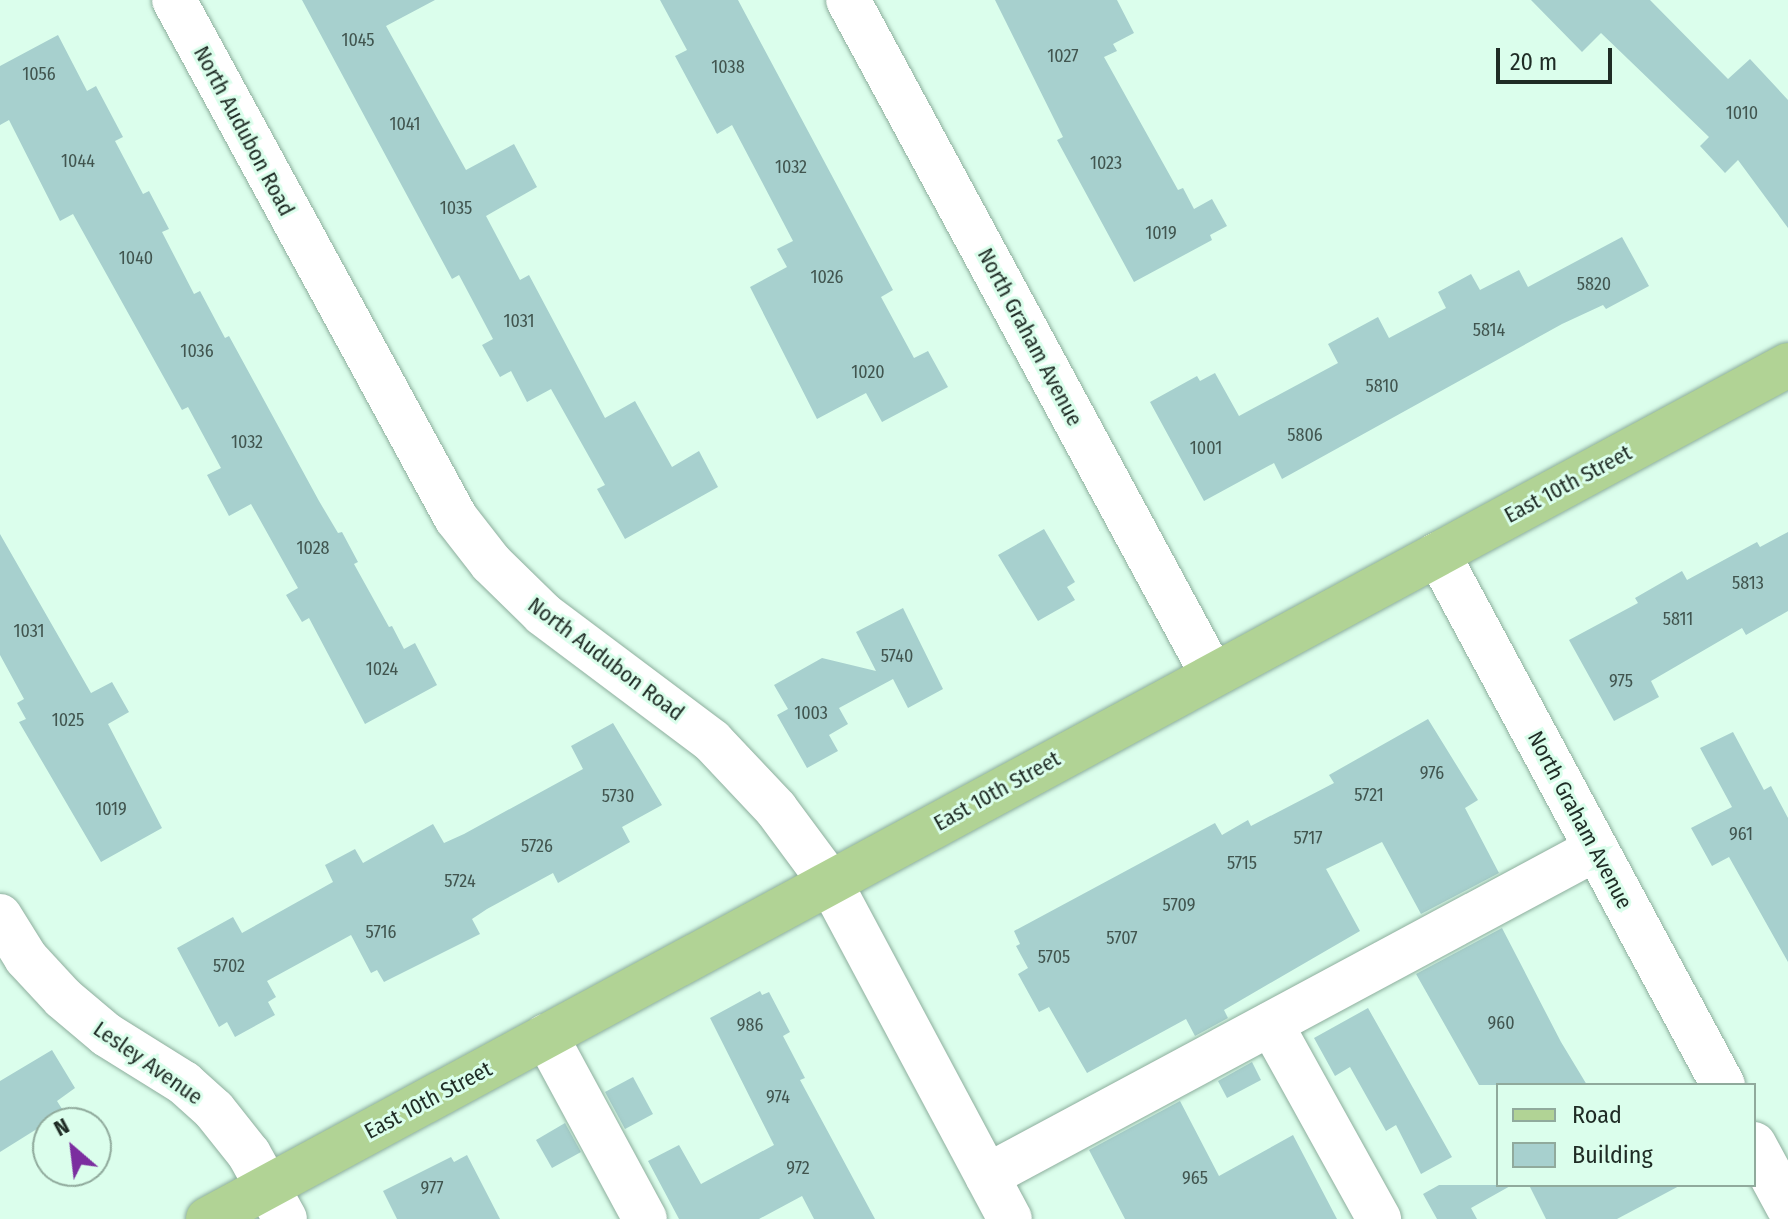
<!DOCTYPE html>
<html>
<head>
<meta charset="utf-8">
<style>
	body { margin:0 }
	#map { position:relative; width:1788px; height:1219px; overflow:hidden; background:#dbfeec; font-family:"Fira Sans Condensed",sans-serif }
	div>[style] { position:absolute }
	.building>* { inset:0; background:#a7d0ce }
	.roads { filter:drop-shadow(0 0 2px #8dae9d) drop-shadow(0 0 2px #8dae9d) }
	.minor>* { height:44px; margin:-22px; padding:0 22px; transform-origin:22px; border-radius:22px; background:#fff }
	.major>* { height:44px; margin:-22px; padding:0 22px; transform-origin:22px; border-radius:22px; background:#b1d395 }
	span { translate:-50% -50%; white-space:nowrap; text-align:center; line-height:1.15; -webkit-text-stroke:6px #dbfeec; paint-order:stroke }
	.number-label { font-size:18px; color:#41554f }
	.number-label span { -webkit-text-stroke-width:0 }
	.street-label { font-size:22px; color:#1f2c25 }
	.legend { position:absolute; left:1496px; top:1083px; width:260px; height:104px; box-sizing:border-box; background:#dbfeec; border:2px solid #90aa9c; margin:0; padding:10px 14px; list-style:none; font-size:24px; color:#1f2c25 }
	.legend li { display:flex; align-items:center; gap:16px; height:40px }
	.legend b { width:40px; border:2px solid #90aa9c }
	.north { position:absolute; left:32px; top:1107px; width:80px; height:80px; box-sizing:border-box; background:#dbfeec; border:2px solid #90aa9c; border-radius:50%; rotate:332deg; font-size:22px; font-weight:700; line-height:32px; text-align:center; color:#1f2c25 }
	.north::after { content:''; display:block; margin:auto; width:28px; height:36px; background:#7b2e9f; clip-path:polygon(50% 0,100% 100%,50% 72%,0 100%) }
	.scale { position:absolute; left:1496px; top:48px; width:116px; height:36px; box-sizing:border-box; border:4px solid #1f2c25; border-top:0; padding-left:10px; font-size:24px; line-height:28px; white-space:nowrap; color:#1f2c25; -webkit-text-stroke:6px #dbfeec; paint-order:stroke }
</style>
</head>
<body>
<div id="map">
	<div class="building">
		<div style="clip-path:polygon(302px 0,435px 0,386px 26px,466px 170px,514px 144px,537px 187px,486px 216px,520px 280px,529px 275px,605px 418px,635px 401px,672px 467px,699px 451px,718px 487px,625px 539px,597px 489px,605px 485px,551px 389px,527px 402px,511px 371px,500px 377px,482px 345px,493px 339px,459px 275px,452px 279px)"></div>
		<div style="clip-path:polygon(660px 0,738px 0,893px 290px,881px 297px,914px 358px,928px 351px,948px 387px,882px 422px,866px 393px,817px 419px,750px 287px,787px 267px,777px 249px,793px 241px,732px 125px,717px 134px,675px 56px,687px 50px)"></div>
		<div style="clip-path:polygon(995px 0,1117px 0,1134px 33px,1113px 44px,1117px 51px,1104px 57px,1178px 190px,1183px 188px,1194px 209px,1212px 199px,1227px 226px,1210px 235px,1212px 240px,1134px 282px,1057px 140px,1063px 137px)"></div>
		<div style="clip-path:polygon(1531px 0,1650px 0,1728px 79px,1750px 59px,1788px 100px,1788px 228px,1738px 160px,1725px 173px,1700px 146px,1709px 137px,1601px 33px,1582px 52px)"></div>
		<div style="clip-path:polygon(58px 35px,87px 91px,96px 86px,123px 137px,115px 141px,143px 194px,149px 191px,169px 229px,162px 232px,194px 294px,200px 291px,225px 338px,229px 336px,319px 501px,338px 533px,342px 532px,358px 562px,354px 564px,389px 627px,392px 626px,404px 649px,415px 643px,437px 685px,365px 724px,309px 618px,302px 622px,286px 595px,298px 588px,251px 504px,229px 516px,207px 475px,221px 468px,188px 407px,182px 410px,73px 214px,60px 221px,9px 120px,0 125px,0 66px)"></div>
		<div style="clip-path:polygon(1622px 237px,1649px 286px,1606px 309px,1603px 305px,1562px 324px,1282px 479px,1274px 463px,1204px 501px,1150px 402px,1197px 376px,1200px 381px,1215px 373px,1239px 416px,1338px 363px,1328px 344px,1378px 317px,1389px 338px,1446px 308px,1438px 292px,1471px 274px,1480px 290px,1519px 270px,1528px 287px)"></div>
		<div style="clip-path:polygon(1044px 529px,1075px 582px,1067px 587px,1075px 600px,1038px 621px,998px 555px)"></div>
		<div style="clip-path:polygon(1788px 532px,1788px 611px,1746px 635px,1742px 628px,1651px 681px,1659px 697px,1614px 721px,1569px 640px,1638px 603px,1635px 598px,1682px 571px,1687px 580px,1757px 542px,1760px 547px)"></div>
		<div style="clip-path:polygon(0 534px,91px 693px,112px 682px,129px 712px,108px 724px,162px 828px,101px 862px,19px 722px,26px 719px,17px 703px,24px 699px,0 655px)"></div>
		<div style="clip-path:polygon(903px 608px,943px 689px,908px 708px,893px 679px,839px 708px,848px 724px,829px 735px,838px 751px,807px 768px,777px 715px,788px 709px,774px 685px,822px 658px,876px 671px,856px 632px)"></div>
		<div style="clip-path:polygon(1428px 719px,1478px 800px,1465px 808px,1499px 873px,1421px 914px,1382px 842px,1326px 869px,1360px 931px,1224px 1010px,1228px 1018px,1195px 1036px,1186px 1019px,1087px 1073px,1049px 1007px,1039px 1012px,1018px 974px,1028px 968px,1016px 946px,1020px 944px,1014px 931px,1215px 823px,1222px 835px,1248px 820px,1251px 826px,1334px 783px,1329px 775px)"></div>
		<div style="clip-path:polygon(613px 723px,662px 805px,622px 827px,630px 842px,558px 883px,553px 873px,487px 909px,472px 919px,480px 934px,384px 982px,377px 970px,371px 973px,351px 935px,267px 981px,276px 997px,268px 1002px,275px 1015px,235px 1037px,227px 1022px,219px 1027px,177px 948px,233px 917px,242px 933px,333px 882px,325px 865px,355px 849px,363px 863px,433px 824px,444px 843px,464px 834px,583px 769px,571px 746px)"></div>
		<div style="clip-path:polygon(1733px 732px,1764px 790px,1771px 786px,1788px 818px,1788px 962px,1729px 857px,1712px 866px,1691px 828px,1732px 807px,1700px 748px)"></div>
		<div style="clip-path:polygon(1502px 928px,1561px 1042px,1587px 1085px,1479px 1085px,1416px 974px)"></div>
		<div style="clip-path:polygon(760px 991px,762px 995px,769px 992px,790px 1032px,783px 1036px,805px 1078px,800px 1080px,875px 1219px,814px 1219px,802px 1196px,759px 1219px,679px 1219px,648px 1161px,679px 1145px,701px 1184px,774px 1145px,710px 1018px)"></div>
		<div style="clip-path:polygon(1368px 1008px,1452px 1157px,1421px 1174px,1396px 1125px,1386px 1131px,1350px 1067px,1335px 1076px,1314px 1038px)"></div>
		<div style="clip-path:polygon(52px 1050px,75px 1088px,57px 1101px,64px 1112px,0 1152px,0 1081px)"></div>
		<div style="clip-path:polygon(1252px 1062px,1261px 1080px,1227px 1098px,1218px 1081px)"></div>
		<div style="clip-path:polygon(633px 1077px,653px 1114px,625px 1129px,605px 1092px)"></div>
		<div style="clip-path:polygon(1180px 1101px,1219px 1176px,1293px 1135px,1337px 1219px,1125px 1219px,1089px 1150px)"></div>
		<div style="clip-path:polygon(565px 1123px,581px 1152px,552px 1168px,536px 1140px)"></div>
		<div style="clip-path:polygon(467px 1155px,500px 1219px,397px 1219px,383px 1191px,451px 1157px,454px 1162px)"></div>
		<div style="clip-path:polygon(1439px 1185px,1512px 1185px,1471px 1208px,1477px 1219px,1437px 1219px,1423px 1194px)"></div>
		<div style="clip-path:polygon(1529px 1185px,1681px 1185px,1617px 1219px,1546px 1219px)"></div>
	</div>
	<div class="roads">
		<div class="minor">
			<div style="left:174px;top:0;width:590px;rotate:61.44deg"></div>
			<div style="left:456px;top:518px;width:57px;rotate:52.1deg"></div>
			<div style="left:491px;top:563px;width:73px;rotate:44.4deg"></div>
			<div style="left:543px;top:614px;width:211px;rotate:36.9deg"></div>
			<div style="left:712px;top:741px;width:93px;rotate:46.7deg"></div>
			<div style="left:776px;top:809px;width:91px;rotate:53.5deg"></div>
			<div style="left:830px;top:882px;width:382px;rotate:61.9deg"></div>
			<div style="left:848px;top:0;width:766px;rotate:61.63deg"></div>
			<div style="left:1438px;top:554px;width:603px;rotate:61.78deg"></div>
			<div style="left:0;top:916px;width:49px;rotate:58.2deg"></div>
			<div style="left:26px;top:958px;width:54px;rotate:47.2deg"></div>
			<div style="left:63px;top:998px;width:57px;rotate:40.1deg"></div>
			<div style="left:107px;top:1035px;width:91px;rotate:31.9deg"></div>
			<div style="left:184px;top:1083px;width:40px;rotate:42deg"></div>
			<div style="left:214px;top:1110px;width:56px;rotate:51.5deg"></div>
			<div style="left:249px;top:1154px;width:74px;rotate:61deg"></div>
			<div style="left:1271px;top:1024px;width:223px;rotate:61deg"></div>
			<div style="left:546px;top:1036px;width:208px;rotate:61.6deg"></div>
			<div style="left:1754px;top:1144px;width:72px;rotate:61.6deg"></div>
			<div style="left:987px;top:1176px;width:691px;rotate:-28.23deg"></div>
		</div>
		<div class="major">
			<div style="left:208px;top:1219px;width:1796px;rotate:-28.39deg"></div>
		</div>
	</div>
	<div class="number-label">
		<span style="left:358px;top:40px">1045</span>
		<span style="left:1063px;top:56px">1027</span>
		<span style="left:728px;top:67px">1038</span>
		<span style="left:39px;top:74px">1056</span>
		<span style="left:1742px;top:113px">1010</span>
		<span style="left:405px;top:124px">1041</span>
		<span style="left:78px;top:161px">1044</span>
		<span style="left:1106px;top:163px">1023</span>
		<span style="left:791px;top:167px">1032</span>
		<span style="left:456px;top:208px">1035</span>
		<span style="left:1161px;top:233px">1019</span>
		<span style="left:136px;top:258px">1040</span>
		<span style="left:827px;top:277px">1026</span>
		<span style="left:1594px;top:284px">5820</span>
		<span style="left:519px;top:321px">1031</span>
		<span style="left:1489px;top:330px">5814</span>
		<span style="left:197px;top:351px">1036</span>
		<span style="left:868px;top:372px">1020</span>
		<span style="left:1382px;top:386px">5810</span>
		<span style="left:1305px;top:435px">5806</span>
		<span style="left:247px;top:442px">1032</span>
		<span style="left:1206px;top:448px">1001</span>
		<span style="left:313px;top:548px">1028</span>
		<span style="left:1748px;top:583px">5813</span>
		<span style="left:1678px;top:619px">5811</span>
		<span style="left:29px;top:631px">1031</span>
		<span style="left:897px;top:656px">5740</span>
		<span style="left:382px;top:669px">1024</span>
		<span style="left:1621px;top:681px">975</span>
		<span style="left:811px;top:713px">1003</span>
		<span style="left:68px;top:720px">1025</span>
		<span style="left:1432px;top:773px">976</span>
		<span style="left:1369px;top:795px">5721</span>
		<span style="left:618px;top:796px">5730</span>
		<span style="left:111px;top:809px">1019</span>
		<span style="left:1741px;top:834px">961</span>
		<span style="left:1308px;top:838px">5717</span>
		<span style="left:537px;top:846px">5726</span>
		<span style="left:1242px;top:863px">5715</span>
		<span style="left:460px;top:881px">5724</span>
		<span style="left:1179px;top:905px">5709</span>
		<span style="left:381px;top:932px">5716</span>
		<span style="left:1122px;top:938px">5707</span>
		<span style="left:1054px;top:957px">5705</span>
		<span style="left:229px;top:966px">5702</span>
		<span style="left:1501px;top:1023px">960</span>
		<span style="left:750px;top:1025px">986</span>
		<span style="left:778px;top:1097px">974</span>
		<span style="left:798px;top:1168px">972</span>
		<span style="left:1195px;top:1178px">965</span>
		<span style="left:432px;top:1188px">977</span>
	</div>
	<div class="street-label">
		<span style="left:244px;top:131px;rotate:62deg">North Audubon Road</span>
		<span style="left:1030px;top:337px;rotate:62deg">North Graham Avenue</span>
		<span style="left:1568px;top:484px;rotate:-28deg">East 10th Street</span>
		<span style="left:606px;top:659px;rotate:37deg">North Audubon Road</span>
		<span style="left:997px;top:791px;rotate:-29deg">East 10th Street</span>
		<span style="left:1580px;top:820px;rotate:62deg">North Graham Avenue</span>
		<span style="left:148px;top:1063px;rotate:35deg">Lesley Avenue</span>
		<span style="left:428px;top:1100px;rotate:-28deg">East 10th Street</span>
	</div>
	<ul class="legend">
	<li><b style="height:10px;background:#b1d395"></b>Road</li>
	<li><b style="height:22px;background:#a7d0ce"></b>Building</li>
	</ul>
	<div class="north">N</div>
	<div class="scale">20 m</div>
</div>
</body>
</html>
